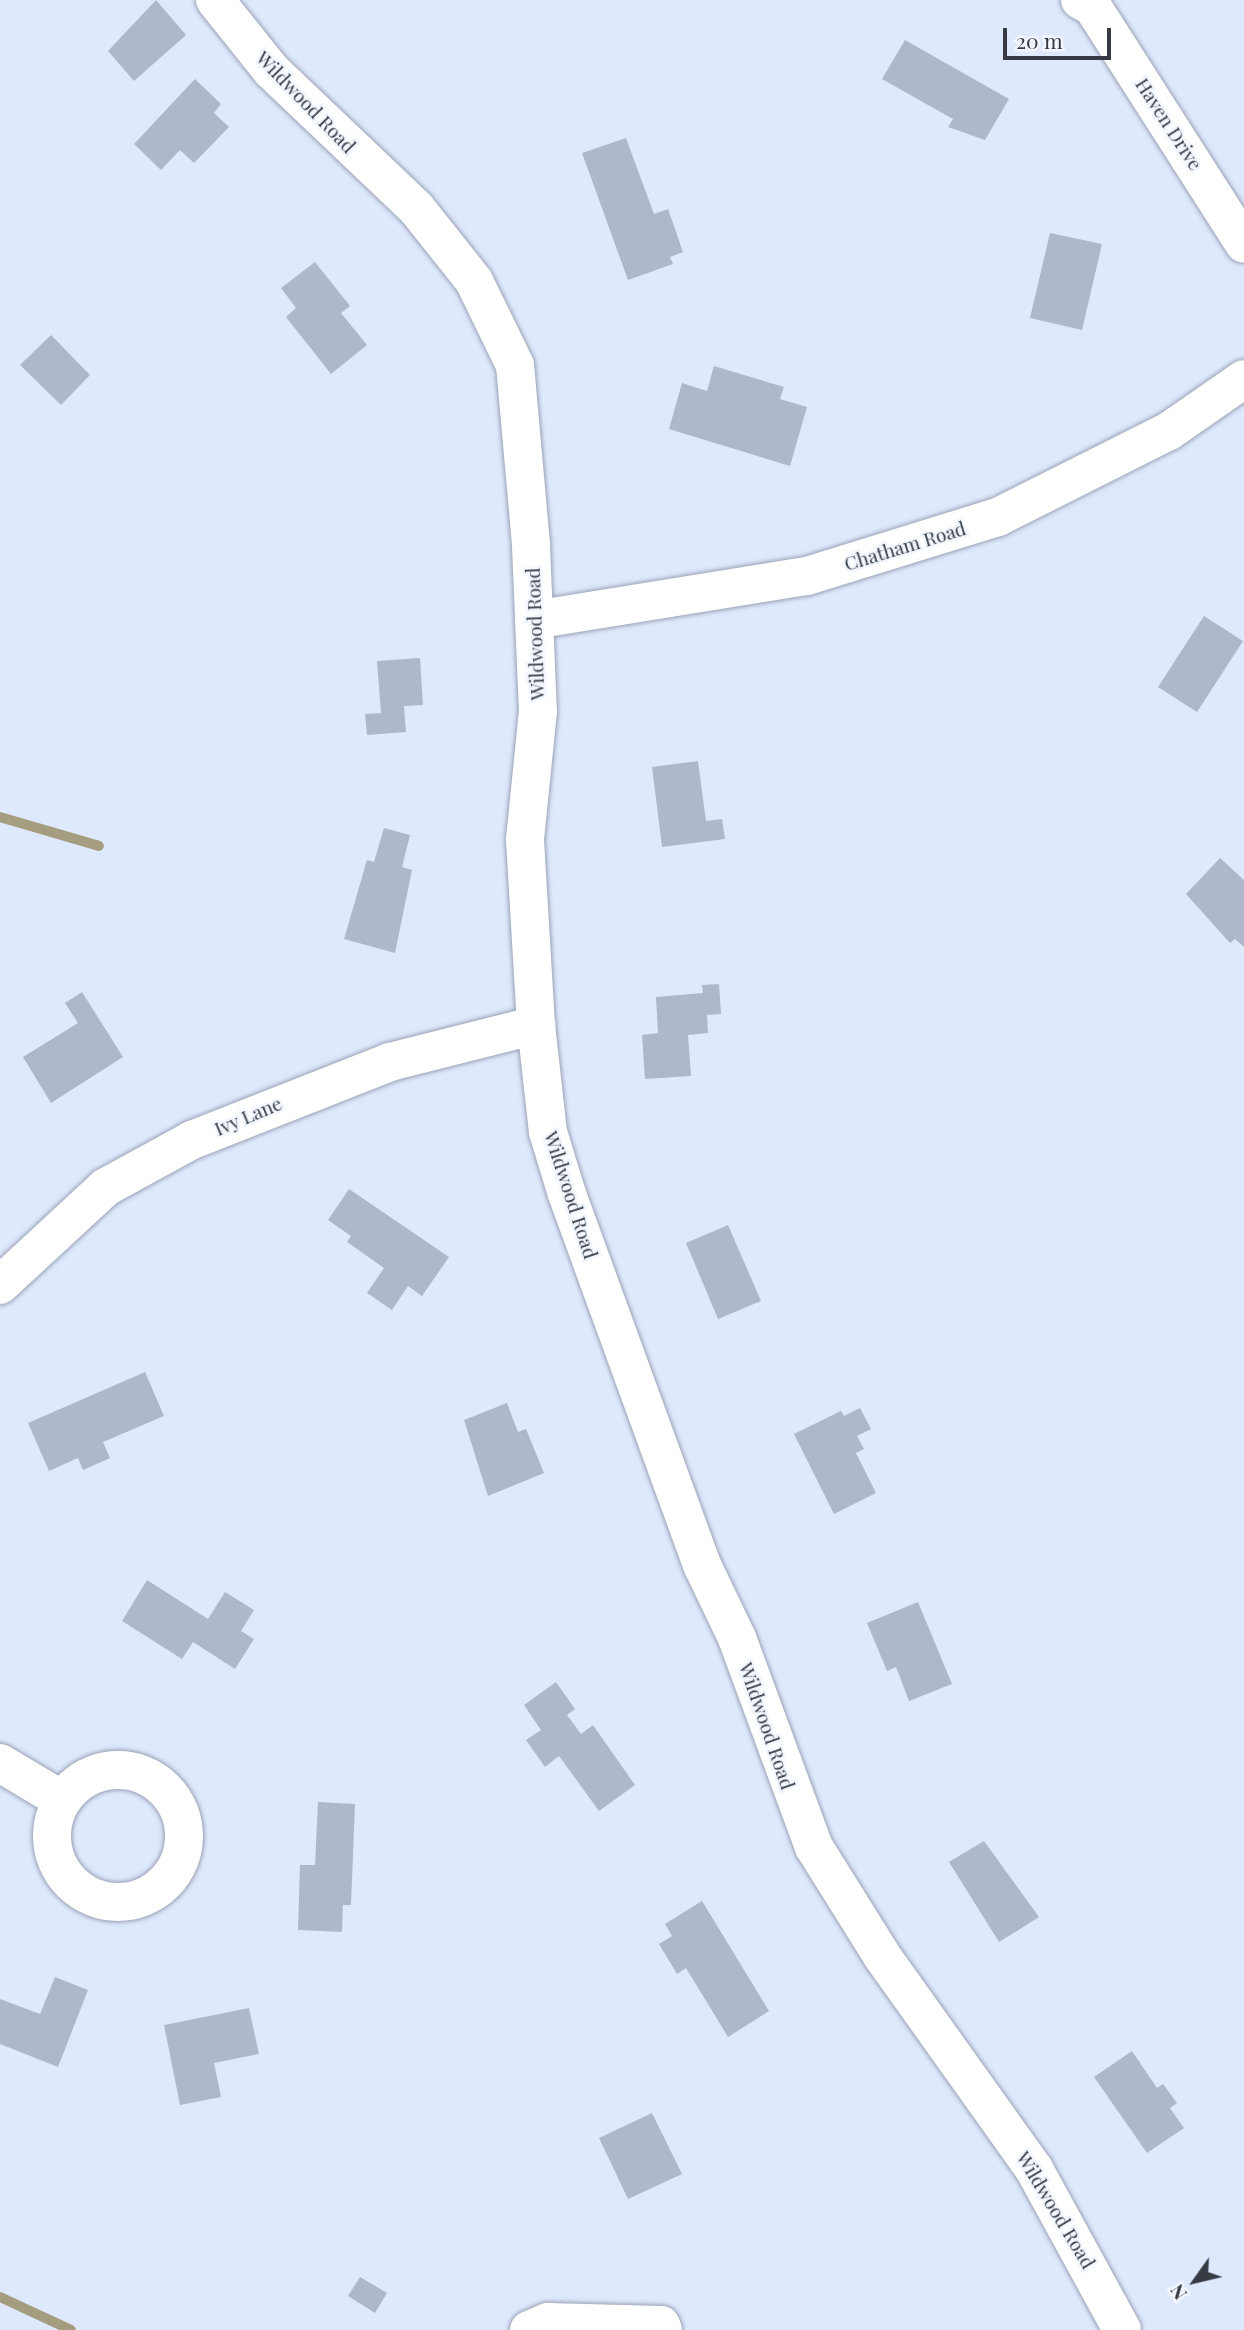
<!DOCTYPE html>
<html>
<head>
<meta charset="utf-8">
<style>
	body { margin:0 }
	#map { position:relative; width:1244px; height:2330px; overflow:hidden; background:#dfe9fd; font-family:"Playfair Display",serif }
	div>[style] { position:absolute }
	.stream>* { height:10px; margin:-5px; padding:0 5px; transform-origin:5px; border-radius:5px; background:#a49d80 }
	.building>* { inset:0; background:#aeb7cb }
	.roads { filter:drop-shadow(0 0 2px #9aa3b6) drop-shadow(0 0 2px #9aa3b6) }
	.minor>* { height:38px; margin:-19px; padding:0 19px; transform-origin:19px; border-radius:19px; background:#fff }
	.minor>.ring { margin:-19px; padding:0; box-sizing:content-box; background:none; border:38px solid #fff; border-radius:50% }
	span { translate:-50% -50%; white-space:nowrap; text-align:center; line-height:1.15; -webkit-text-stroke:5px #f2f6fe; paint-order:stroke }
	.street-label { font-size:19px; color:#363a42 }
	.north { position:absolute; left:1160px; top:2246px; width:70px; height:70px; -webkit-text-stroke:5px #f2f6fe; paint-order:stroke; rotate:236deg; font-size:19px; font-weight:700; line-height:28px; text-align:center; color:#363a42 }
	.north::after { content:''; display:block; margin:auto; width:24px; height:32px; background:#363a42; clip-path:polygon(50% 0,100% 100%,50% 72%,0 100%) }
	.scale { position:absolute; left:1003px; top:28px; width:108px; height:32px; box-sizing:border-box; border:4px solid #363a42; border-top:0; padding-left:9px; font-size:21px; line-height:24px; white-space:nowrap; color:#363a42; -webkit-text-stroke:5px #f2f6fe; paint-order:stroke }
</style>
</head>
<body>
<div id="map">
	<div class="stream">
		<div style="left:0;top:817px;width:103px;rotate:16.3deg"></div>
		<div style="left:0;top:2297px;width:78px;rotate:24.9deg"></div>
	</div>
	<div class="building">
		<div style="clip-path:polygon(156px 0,186px 35px,134px 81px,108px 51px)"></div>
		<div style="clip-path:polygon(905px 40px,1009px 99px,985px 140px,948px 127px,953px 119px,882px 79px)"></div>
		<div style="clip-path:polygon(195px 79px,221px 104px,214px 113px,229px 127px,194px 163px,180px 150px,161px 170px,134px 144px)"></div>
		<div style="clip-path:polygon(626px 138px,654px 214px,668px 209px,683px 252px,670px 257px,673px 264px,628px 280px,582px 153px)"></div>
		<div style="clip-path:polygon(1050px 233px,1102px 244px,1082px 330px,1030px 318px)"></div>
		<div style="clip-path:polygon(315px 262px,350px 306px,341px 313px,367px 345px,331px 374px,286px 317px,296px 308px,281px 288px)"></div>
		<div style="clip-path:polygon(51px 335px,90px 375px,61px 405px,20px 365px)"></div>
		<div style="clip-path:polygon(714px 366px,784px 387px,780px 399px,807px 407px,790px 466px,669px 429px,682px 383px,707px 391px)"></div>
		<div style="clip-path:polygon(1204px 616px,1243px 641px,1197px 712px,1158px 687px)"></div>
		<div style="clip-path:polygon(420px 658px,423px 705px,404px 706px,406px 732px,367px 735px,365px 714px,381px 713px,377px 661px)"></div>
		<div style="clip-path:polygon(698px 761px,706px 821px,722px 819px,725px 839px,662px 847px,652px 767px)"></div>
		<div style="clip-path:polygon(384px 828px,410px 835px,402px 867px,412px 870px,395px 953px,344px 939px,367px 860px,374px 862px)"></div>
		<div style="clip-path:polygon(1220px 858px,1244px 880px,1244px 947px,1235px 939px,1230px 943px,1186px 894px)"></div>
		<div style="clip-path:polygon(719px 984px,721px 1014px,707px 1015px,708px 1033px,688px 1035px,691px 1076px,645px 1079px,642px 1035px,658px 1033px,656px 997px,703px 993px,702px 985px)"></div>
		<div style="clip-path:polygon(82px 992px,123px 1057px,51px 1103px,23px 1057px,78px 1023px,65px 1003px)"></div>
		<div style="clip-path:polygon(349px 1189px,449px 1257px,422px 1296px,408px 1286px,392px 1310px,367px 1293px,384px 1268px,347px 1242px,351px 1236px,328px 1220px)"></div>
		<div style="clip-path:polygon(728px 1225px,761px 1301px,718px 1319px,686px 1243px)"></div>
		<div style="clip-path:polygon(145px 1372px,164px 1416px,103px 1442px,110px 1458px,83px 1470px,78px 1458px,49px 1471px,28px 1423px)"></div>
		<div style="clip-path:polygon(507px 1403px,518px 1432px,526px 1429px,544px 1473px,488px 1496px,464px 1420px)"></div>
		<div style="clip-path:polygon(860px 1408px,871px 1429px,857px 1436px,864px 1449px,856px 1453px,876px 1493px,834px 1514px,794px 1434px,841px 1411px,844px 1416px)"></div>
		<div style="clip-path:polygon(147px 1580px,208px 1619px,225px 1592px,254px 1610px,241px 1631px,254px 1639px,235px 1669px,193px 1642px,182px 1659px,122px 1621px)"></div>
		<div style="clip-path:polygon(918px 1602px,952px 1684px,909px 1701px,896px 1667px,887px 1671px,867px 1623px)"></div>
		<div style="clip-path:polygon(556px 1682px,575px 1709px,567px 1715px,581px 1734px,593px 1725px,635px 1785px,599px 1811px,559px 1756px,545px 1767px,526px 1740px,541px 1730px,524px 1705px)"></div>
		<div style="clip-path:polygon(318px 1802px,355px 1804px,351px 1905px,343px 1905px,342px 1932px,298px 1930px,300px 1865px,315px 1865px)"></div>
		<div style="clip-path:polygon(984px 1841px,1039px 1917px,999px 1942px,949px 1862px)"></div>
		<div style="clip-path:polygon(702px 1901px,769px 2011px,728px 2037px,686px 1968px,677px 1974px,659px 1944px,672px 1936px,665px 1924px)"></div>
		<div style="clip-path:polygon(55px 1977px,88px 1990px,58px 2067px,0 2044px,0 1999px,40px 2014px)"></div>
		<div style="clip-path:polygon(249px 2008px,259px 2054px,214px 2063px,221px 2097px,180px 2105px,164px 2025px)"></div>
		<div style="clip-path:polygon(1132px 2051px,1157px 2088px,1163px 2084px,1177px 2103px,1170px 2108px,1184px 2128px,1147px 2153px,1094px 2077px)"></div>
		<div style="clip-path:polygon(652px 2113px,682px 2174px,628px 2199px,599px 2138px)"></div>
		<div style="clip-path:polygon(360px 2277px,387px 2293px,375px 2313px,348px 2296px)"></div>
	</div>
	<div class="roads">
		<div class="minor">
			<div style="left:215px;top:0;width:90px;rotate:51.3deg"></div>
			<div style="left:271px;top:70px;width:200px;rotate:43.6deg"></div>
			<div style="left:416px;top:208px;width:93px;rotate:51.5deg"></div>
			<div style="left:474px;top:281px;width:93px;rotate:64deg"></div>
			<div style="left:515px;top:365px;width:182px;rotate:84.9deg"></div>
			<div style="left:531px;top:546px;width:165px;rotate:87.6deg"></div>
			<div style="left:538px;top:711px;width:130px;rotate:95.8deg"></div>
			<div style="left:525px;top:840px;width:185px;rotate:86.6deg"></div>
			<div style="left:536px;top:1025px;width:108px;rotate:83.6deg"></div>
			<div style="left:548px;top:1132px;width:65px;rotate:73deg"></div>
			<div style="left:567px;top:1194px;width:397px;rotate:70deg"></div>
			<div style="left:703px;top:1567px;width:79px;rotate:64.4deg"></div>
			<div style="left:737px;top:1638px;width:223px;rotate:69.8deg"></div>
			<div style="left:814px;top:1847px;width:128px;rotate:58deg"></div>
			<div style="left:882px;top:1956px;width:262px;rotate:54.5deg"></div>
			<div style="left:1034px;top:2169px;width:183px;rotate:61.3deg"></div>
			<div style="left:1080px;top:0;width:13px;rotate:27deg"></div>
			<div style="left:1092px;top:6px;width:282px;rotate:57.4deg"></div>
			<div style="left:534px;top:620px;width:277px;rotate:-9.2deg"></div>
			<div style="left:807px;top:576px;width:200px;rotate:-17.2deg"></div>
			<div style="left:998px;top:517px;width:191px;rotate:-26.7deg"></div>
			<div style="left:1169px;top:431px;width:91px;rotate:-34.7deg"></div>
			<div style="left:0;top:1285px;width:144px;rotate:-42.8deg"></div>
			<div style="left:106px;top:1187px;width:98px;rotate:-28.7deg"></div>
			<div style="left:192px;top:1140px;width:213px;rotate:-21.5deg"></div>
			<div style="left:390px;top:1062px;width:151px;rotate:-14.2deg"></div>
			<div style="left:0;top:1763px;width:72px;rotate:30.8deg"></div>
			<div class="ring" style="left:52px;top:1770px;width:94px;height:94px"></div>
			<div style="left:529px;top:2330px;width:21px;rotate:-23deg"></div>
			<div style="left:548px;top:2322px;width:113px;rotate:1.5deg"></div>
			<div style="left:661px;top:2325px;width:5px;rotate:68deg"></div>
		</div>
	</div>
	<div class="street-label">
		<span style="left:306px;top:102px;rotate:46deg">Wildwood Road</span>
		<span style="left:1169px;top:124px;rotate:57deg">Haven Drive</span>
		<span style="left:905px;top:546px;rotate:-17deg">Chatham Road</span>
		<span style="left:535px;top:634px;rotate:-92deg">Wildwood Road</span>
		<span style="left:248px;top:1116px;rotate:-23deg">Ivy Lane</span>
		<span style="left:571px;top:1195px;rotate:72deg">Wildwood Road</span>
		<span style="left:767px;top:1726px;rotate:71deg">Wildwood Road</span>
		<span style="left:1056px;top:2210px;rotate:59deg">Wildwood Road</span>
	</div>
	<div class="north">N</div>
	<div class="scale">20 m</div>
</div>
</body>
</html>
